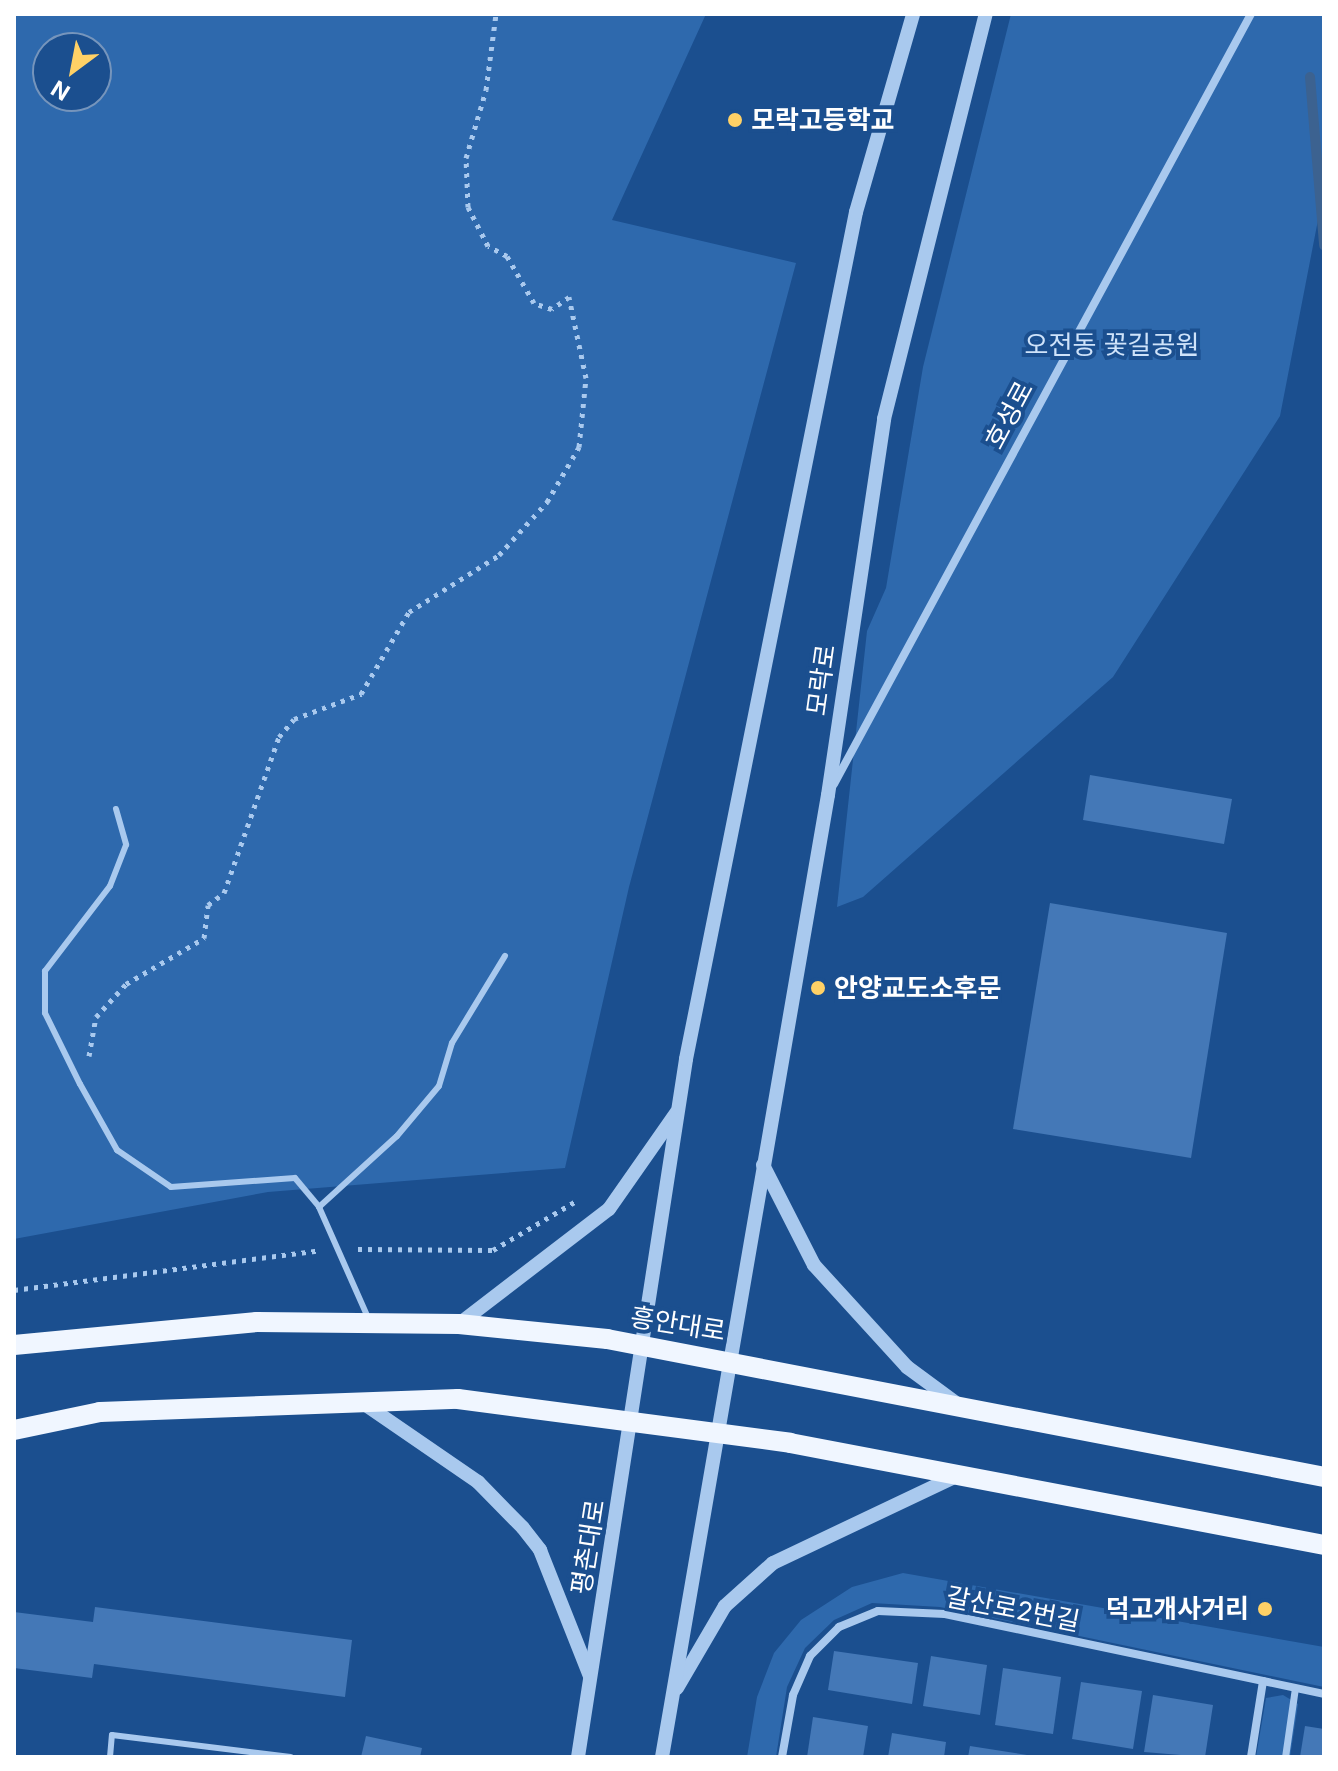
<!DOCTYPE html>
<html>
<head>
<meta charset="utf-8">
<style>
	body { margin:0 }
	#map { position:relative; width:1338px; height:1771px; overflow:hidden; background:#1b4f8f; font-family:Inter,"Noto Sans KR",sans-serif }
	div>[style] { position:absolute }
	.green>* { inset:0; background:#2e69ad }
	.stream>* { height:10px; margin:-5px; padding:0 5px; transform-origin:5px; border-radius:5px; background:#3c6290 }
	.building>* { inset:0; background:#4478b7 }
	.path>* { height:5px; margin-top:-2.5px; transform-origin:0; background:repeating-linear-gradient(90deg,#a9c9ee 0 4px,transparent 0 10px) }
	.service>* { height:6px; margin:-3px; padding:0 3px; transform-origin:3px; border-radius:3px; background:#a9c9ee }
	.pedestrian>* { height:7px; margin:-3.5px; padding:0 3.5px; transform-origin:3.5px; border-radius:3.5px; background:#a9c9ee }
	.minor>* { height:8px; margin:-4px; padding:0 4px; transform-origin:4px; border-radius:4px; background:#a9c9ee }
	.tertiary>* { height:14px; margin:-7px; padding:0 7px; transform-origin:7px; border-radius:7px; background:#a9c9ee }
	.primary>* { height:20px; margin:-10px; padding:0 10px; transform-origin:10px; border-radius:10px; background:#f0f6ff }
	.dots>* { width:22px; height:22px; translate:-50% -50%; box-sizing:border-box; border:4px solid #1b4f8f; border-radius:50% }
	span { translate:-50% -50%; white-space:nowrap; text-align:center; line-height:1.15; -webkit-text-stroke:8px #1b4f8f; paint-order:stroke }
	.poi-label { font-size:26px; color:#fff; font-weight:700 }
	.left { translate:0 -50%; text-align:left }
	.right { translate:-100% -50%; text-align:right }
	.park-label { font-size:26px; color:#cfe3fa }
	.street-label { font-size:26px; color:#fff }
	.frame { position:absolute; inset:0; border:16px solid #fff; pointer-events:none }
	.north { position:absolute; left:32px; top:32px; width:80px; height:80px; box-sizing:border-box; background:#1b4f8f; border:2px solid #7695bc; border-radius:50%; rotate:212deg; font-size:22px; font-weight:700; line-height:32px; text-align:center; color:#fff }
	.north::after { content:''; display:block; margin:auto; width:28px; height:36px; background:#ffd166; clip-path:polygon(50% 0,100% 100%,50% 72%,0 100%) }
</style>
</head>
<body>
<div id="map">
	<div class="green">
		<div style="clip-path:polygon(evenodd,14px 14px,706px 14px,612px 220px,796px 263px,629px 887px,565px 1168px,268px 1192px,14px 1239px,14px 14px,48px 48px,96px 48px,96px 96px,48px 96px,48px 48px)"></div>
		<div style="clip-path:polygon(1011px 14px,1324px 14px,1324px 189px,1280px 416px,1113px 677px,863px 897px,837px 907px,867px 631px,886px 588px,923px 367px)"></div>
		<div style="clip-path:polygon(903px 1573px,1324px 1647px,1324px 1687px,940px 1607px,872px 1603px,834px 1620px,805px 1648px,787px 1687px,776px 1757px,747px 1757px,757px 1697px,774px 1653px,801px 1620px,852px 1587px)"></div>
		<div style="clip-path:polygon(1283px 1695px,1298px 1704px,1290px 1757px,1256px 1757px,1266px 1698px)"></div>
	</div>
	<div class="stream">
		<div style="left:1310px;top:77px;width:169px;rotate:85.2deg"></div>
	</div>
	<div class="building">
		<div style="clip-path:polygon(1090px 775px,1232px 799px,1224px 844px,1083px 820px)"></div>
		<div style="clip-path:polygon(1050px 903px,1227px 933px,1191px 1158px,1013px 1129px)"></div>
		<div style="clip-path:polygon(95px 1607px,352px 1640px,345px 1697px,94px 1664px,92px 1678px,14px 1668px,14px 1612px,93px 1622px)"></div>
		<div style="clip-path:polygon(834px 1651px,918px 1663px,912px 1704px,828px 1690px)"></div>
		<div style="clip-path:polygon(931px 1656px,987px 1665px,980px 1715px,923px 1706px)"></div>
		<div style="clip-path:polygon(1003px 1668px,1061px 1677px,1053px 1734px,995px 1725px)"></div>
		<div style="clip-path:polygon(1081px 1682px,1142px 1691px,1133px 1749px,1072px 1739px)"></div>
		<div style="clip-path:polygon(1153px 1695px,1213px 1705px,1205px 1757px,1144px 1752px)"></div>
		<div style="clip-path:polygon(813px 1717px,868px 1726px,863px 1757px,807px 1757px)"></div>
		<div style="clip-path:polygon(1305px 1726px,1324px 1729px,1324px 1757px,1300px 1757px)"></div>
		<div style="clip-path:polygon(892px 1733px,946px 1742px,944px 1757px,888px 1757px)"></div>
		<div style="clip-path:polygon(366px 1736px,422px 1748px,420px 1757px,361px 1757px)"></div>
		<div style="clip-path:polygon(970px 1746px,1027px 1755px,1027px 1757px,968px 1757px)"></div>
	</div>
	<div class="path">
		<div style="left:89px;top:1056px;width:40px;rotate:-80deg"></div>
		<div style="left:96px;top:1017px;width:45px;rotate:-47.7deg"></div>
		<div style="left:126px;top:984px;width:91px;rotate:-30.5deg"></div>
		<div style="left:204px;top:938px;width:33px;rotate:-83deg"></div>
		<div style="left:208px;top:905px;width:20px;rotate:-37deg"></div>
		<div style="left:224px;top:893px;width:165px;rotate:-70.6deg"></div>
		<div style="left:279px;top:737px;width:23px;rotate:-50deg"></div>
		<div style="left:294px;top:719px;width:72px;rotate:-20.5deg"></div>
		<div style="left:361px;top:694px;width:95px;rotate:-59.7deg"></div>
		<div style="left:409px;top:612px;width:107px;rotate:-32.3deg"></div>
		<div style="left:499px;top:555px;width:72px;rotate:-47.8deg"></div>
		<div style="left:547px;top:502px;width:64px;rotate:-59.8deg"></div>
		<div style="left:579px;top:447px;width:69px;rotate:-84.2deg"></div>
		<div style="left:586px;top:378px;width:83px;rotate:-101.9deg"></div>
		<div style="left:569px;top:297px;width:21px;rotate:145deg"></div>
		<div style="left:552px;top:309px;width:19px;rotate:-162deg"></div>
		<div style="left:534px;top:303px;width:54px;rotate:-119.9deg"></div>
		<div style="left:507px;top:256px;width:21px;rotate:-152deg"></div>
		<div style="left:488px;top:246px;width:44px;rotate:-117.1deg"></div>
		<div style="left:468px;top:207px;width:49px;rotate:-92.3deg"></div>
		<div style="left:466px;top:158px;width:71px;rotate:-73.6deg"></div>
		<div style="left:486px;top:90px;width:77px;rotate:-82.5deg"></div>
		<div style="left:358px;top:1249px;width:135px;rotate:0.4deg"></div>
		<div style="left:493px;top:1250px;width:99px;rotate:-30.5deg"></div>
		<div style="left:14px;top:1290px;width:309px;rotate:-7.4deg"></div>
	</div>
	<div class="service">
		<div style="left:116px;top:809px;width:37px;rotate:74deg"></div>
		<div style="left:126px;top:845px;width:44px;rotate:111.3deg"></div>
		<div style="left:110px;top:886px;width:107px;rotate:127.4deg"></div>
		<div style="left:45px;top:971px;width:42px;rotate:90deg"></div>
		<div style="left:45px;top:1013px;width:79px;rotate:63.8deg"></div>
		<div style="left:80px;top:1084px;width:76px;rotate:60.7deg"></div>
		<div style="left:117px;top:1150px;width:65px;rotate:34.4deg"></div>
		<div style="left:171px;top:1187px;width:124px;rotate:-4.2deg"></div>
		<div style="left:295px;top:1178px;width:38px;rotate:50deg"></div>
		<div style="left:319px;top:1207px;width:124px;rotate:66.1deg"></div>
		<div style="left:319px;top:1207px;width:105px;rotate:-42.3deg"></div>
		<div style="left:397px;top:1136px;width:65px;rotate:-50deg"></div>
		<div style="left:439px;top:1086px;width:45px;rotate:-73.2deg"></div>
		<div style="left:452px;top:1043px;width:102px;rotate:-58.7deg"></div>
		<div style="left:110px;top:1757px;width:22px;rotate:-85deg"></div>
		<div style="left:112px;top:1735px;width:180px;rotate:7deg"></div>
	</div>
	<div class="pedestrian">
		<div style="left:1285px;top:1757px;width:70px;rotate:-81.8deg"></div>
	</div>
	<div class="minor">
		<div style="left:834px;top:784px;width:876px;rotate:-61.56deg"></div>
		<div style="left:782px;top:1757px;width:63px;rotate:-79.9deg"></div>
		<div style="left:793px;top:1695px;width:43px;rotate:-66.4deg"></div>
		<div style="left:810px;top:1656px;width:41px;rotate:-45deg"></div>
		<div style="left:839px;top:1627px;width:42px;rotate:-22.3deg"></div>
		<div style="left:878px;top:1611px;width:67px;rotate:2.6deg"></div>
		<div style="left:945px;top:1614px;width:387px;rotate:11.9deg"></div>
		<div style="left:1251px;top:1757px;width:77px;rotate:-81deg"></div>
	</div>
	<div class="tertiary">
		<div style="left:763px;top:1165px;width:112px;rotate:63deg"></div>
		<div style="left:814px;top:1265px;width:138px;rotate:47.6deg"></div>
		<div style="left:907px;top:1367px;width:61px;rotate:36.3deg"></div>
		<div style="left:459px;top:1324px;width:189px;rotate:-37.5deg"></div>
		<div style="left:609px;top:1209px;width:118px;rotate:-55deg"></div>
		<div style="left:363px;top:1403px;width:140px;rotate:34.5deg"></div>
		<div style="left:478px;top:1482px;width:64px;rotate:45.6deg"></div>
		<div style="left:523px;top:1528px;width:28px;rotate:52deg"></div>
		<div style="left:540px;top:1550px;width:136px;rotate:68.4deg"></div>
		<div style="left:677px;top:1688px;width:95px;rotate:-59.7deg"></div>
		<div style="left:725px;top:1606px;width:64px;rotate:-41.9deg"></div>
		<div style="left:773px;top:1563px;width:205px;rotate:-25.4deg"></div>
		<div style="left:578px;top:1757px;width:706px;rotate:-81.2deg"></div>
		<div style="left:686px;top:1059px;width:864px;rotate:-78.65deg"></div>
		<div style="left:856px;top:212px;width:206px;rotate:-73.9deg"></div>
		<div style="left:662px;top:1757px;width:976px;rotate:-80.21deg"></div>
		<div style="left:828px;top:795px;width:380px;rotate:-81.5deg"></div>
		<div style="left:884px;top:419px;width:418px;rotate:-75.9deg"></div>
	</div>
	<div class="primary">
		<div style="left:14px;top:1345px;width:244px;rotate:-5.4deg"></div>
		<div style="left:257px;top:1322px;width:202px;rotate:0.6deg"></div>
		<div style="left:459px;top:1324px;width:149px;rotate:5.8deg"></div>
		<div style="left:607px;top:1339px;width:730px;rotate:10.89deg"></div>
		<div style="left:14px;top:1430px;width:88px;rotate:-11.8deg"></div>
		<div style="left:100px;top:1412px;width:358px;rotate:-2.1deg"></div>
		<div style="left:458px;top:1399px;width:335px;rotate:7.5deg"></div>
		<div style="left:790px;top:1443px;width:544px;rotate:10.81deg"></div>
	</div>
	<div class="dots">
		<div style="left:735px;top:120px;background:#ffd166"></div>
		<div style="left:818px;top:988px;background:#ffd166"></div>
		<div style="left:1265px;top:1609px;background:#ffd166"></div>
	</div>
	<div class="poi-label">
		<span class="left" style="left:751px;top:120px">모락고등학교</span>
		<span class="left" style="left:834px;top:988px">안양교도소후문</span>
		<span class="right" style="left:1249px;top:1609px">덕고개사거리</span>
	</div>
	<div class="park-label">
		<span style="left:1112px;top:345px">오전동 꽃길공원</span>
	</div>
	<div class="street-label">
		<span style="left:1009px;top:415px;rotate:-62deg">호성로</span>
		<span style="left:821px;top:680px;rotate:-82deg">모락로</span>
		<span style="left:678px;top:1324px;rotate:9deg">흥안대로</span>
		<span style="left:588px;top:1547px;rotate:-81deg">평촌대로</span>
		<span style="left:1013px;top:1609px;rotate:11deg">갈산로2번길</span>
	</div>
	<div class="frame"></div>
	<div class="north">N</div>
</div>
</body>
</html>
